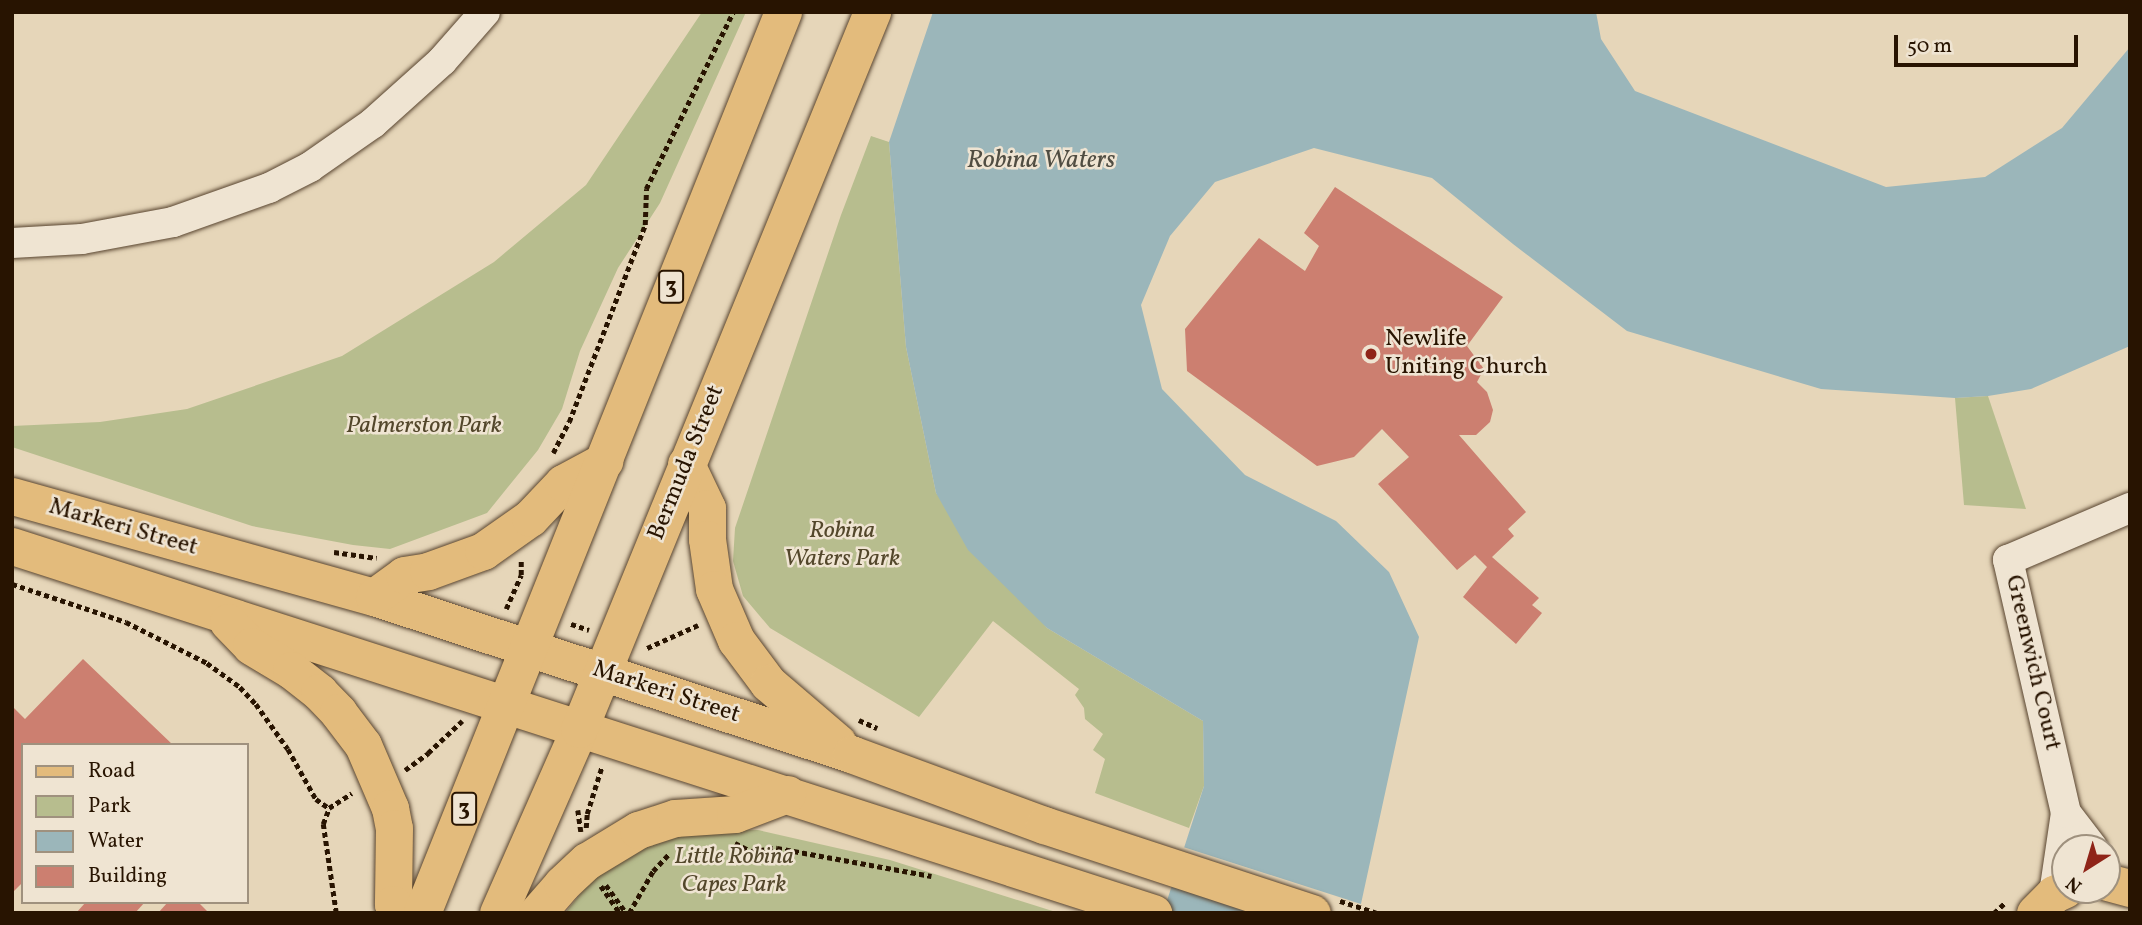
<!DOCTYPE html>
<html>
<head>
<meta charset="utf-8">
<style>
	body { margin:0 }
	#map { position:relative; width:2142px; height:925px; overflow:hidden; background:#e6d6b9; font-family:Vollkorn,serif }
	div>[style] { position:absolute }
	.green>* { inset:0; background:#b7bd8e }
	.water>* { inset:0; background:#9bb6ba }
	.pier>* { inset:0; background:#e6d6b9 }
	.building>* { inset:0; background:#cc7f70 }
	.path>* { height:4.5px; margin-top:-2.25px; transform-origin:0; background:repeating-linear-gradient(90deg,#281401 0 5px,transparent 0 8.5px) }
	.roads { filter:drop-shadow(0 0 2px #58442f) drop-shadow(0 0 2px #58442f) }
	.minor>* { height:30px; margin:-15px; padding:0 15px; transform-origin:15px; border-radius:15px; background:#efe4d2 }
	.major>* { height:37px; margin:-18.5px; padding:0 18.5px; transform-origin:18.5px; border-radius:18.5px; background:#e3bb7c }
	.dots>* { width:19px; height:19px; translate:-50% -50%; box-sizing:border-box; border:4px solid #efe4d2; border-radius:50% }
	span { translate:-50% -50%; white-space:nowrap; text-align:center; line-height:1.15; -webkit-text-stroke:5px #efe4d2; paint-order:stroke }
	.shield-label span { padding:2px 5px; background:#efe4d2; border:2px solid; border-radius:5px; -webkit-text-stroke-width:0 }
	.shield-label { font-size:23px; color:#281401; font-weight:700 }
	.poi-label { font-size:24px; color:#281401 }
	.left { translate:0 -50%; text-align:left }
	.park-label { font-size:24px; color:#53472b; font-style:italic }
	.street-label { font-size:24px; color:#281401 }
	.water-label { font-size:26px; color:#504d42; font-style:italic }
	.frame { position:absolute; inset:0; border:14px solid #281401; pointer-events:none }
	.legend { position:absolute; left:21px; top:743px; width:228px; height:161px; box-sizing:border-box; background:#efe4d2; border:2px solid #9f917e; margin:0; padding:9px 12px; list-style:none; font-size:21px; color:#281401 }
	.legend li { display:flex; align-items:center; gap:14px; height:35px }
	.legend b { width:35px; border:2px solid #9f917e }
	.north { position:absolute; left:2051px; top:834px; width:70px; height:70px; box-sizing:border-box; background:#efe4d2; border:2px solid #9f917e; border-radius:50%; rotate:217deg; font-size:19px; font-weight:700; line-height:28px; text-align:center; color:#281401 }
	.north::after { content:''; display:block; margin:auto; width:24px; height:32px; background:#8f2418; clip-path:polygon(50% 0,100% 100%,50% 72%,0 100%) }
	.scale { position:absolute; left:1894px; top:35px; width:184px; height:32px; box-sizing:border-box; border:4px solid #281401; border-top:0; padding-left:9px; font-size:21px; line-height:24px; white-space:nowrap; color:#281401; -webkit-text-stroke:5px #efe4d2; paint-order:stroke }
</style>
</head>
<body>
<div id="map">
	<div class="green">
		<div style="clip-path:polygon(702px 12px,746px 12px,660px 203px,618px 268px,580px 351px,562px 409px,538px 450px,487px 513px,390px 549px,353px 545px,252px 526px,12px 447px,12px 426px,100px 422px,187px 409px,342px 356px,494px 262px,586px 185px)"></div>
		<div style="clip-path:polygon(871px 136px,889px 142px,906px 347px,936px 493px,1047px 628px,1203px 721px,1204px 786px,1189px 828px,1095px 793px,1105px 759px,1093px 750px,1103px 734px,1085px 719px,1084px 708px,1075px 695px,1079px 689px,993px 621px,919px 717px,770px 628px,743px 596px,733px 561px,735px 528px,841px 215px)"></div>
		<div style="clip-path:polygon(1988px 396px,2026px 509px,1964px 505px,1955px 398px)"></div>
		<div style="clip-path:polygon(724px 829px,758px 830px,890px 860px,1059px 913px,565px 913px,590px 882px,614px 861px,658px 840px)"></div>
	</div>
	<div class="water">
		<div style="clip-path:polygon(933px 12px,1596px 12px,1601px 39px,1635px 91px,1886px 187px,1985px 177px,2062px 128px,2130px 47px,2130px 346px,2031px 389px,1988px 396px,1955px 398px,1821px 389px,1627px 331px,1513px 244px,1432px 178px,1314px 148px,1215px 182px,1170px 236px,1141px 305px,1162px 389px,1245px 475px,1336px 521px,1389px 572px,1419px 637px,1359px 913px,1163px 913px,1204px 786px,1203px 721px,1047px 628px,968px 550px,936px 493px,906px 347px,889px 142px)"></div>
	</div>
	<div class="pier">
		<div style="clip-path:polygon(1180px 846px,1364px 905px,1362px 913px,1269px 913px,1169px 881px)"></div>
	</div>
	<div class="building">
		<div style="clip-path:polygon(1335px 187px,1503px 297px,1467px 346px,1484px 369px,1477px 382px,1487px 392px,1493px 410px,1490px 422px,1476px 435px,1459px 435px,1526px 512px,1508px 529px,1514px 536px,1492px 557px,1539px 598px,1532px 605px,1542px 613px,1516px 644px,1463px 597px,1487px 567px,1475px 555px,1457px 570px,1378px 484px,1409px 457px,1382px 429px,1354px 457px,1317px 466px,1187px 371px,1185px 329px,1259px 238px,1305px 271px,1319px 246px,1304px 233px)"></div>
		<div style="clip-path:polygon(83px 659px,173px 745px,23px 745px,23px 882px,12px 893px,12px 706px,25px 719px)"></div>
		<div style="clip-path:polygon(86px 902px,145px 902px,135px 913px,76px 913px)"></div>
		<div style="clip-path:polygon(168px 902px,198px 902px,209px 913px,158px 913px)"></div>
	</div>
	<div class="path">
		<div style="left:553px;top:453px;width:35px;rotate:-63deg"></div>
		<div style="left:569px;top:422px;width:211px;rotate:-68.9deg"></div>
		<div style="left:645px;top:225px;width:36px;rotate:-88deg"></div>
		<div style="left:646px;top:189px;width:197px;rotate:-63.8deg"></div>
		<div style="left:334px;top:552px;width:43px;rotate:7.9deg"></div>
		<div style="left:12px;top:584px;width:120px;rotate:18.4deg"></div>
		<div style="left:126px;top:622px;width:91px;rotate:26.8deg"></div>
		<div style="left:207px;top:663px;width:41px;rotate:36deg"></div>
		<div style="left:240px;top:687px;width:23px;rotate:47deg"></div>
		<div style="left:256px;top:704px;width:55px;rotate:54.6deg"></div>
		<div style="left:288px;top:749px;width:57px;rotate:60.8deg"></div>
		<div style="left:316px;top:799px;width:16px;rotate:35deg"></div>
		<div style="left:506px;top:609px;width:37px;rotate:-66deg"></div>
		<div style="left:521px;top:575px;width:16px;rotate:-90deg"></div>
		<div style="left:571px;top:624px;width:19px;rotate:18deg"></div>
		<div style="left:647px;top:648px;width:56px;rotate:-24.3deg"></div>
		<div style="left:859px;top:720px;width:20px;rotate:24deg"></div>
		<div style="left:405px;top:770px;width:29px;rotate:-36deg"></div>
		<div style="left:428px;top:753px;width:47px;rotate:-43.3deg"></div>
		<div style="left:578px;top:810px;width:22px;rotate:82deg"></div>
		<div style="left:586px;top:828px;width:14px;rotate:-86deg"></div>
		<div style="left:587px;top:814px;width:50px;rotate:-72.6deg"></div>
		<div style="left:735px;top:843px;width:18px;rotate:27deg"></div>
		<div style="left:751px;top:851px;width:26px;rotate:-7deg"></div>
		<div style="left:777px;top:848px;width:157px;rotate:10.3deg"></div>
		<div style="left:606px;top:885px;width:34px;rotate:54deg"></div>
		<div style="left:601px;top:886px;width:33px;rotate:55deg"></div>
		<div style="left:1340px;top:901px;width:38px;rotate:18deg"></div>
		<div style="left:336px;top:913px;width:90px;rotate:-98.3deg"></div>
		<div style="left:323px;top:824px;width:17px;rotate:-69deg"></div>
		<div style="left:329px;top:808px;width:27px;rotate:-33deg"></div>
		<div style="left:629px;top:913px;width:48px;rotate:-60.3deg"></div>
		<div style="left:653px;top:871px;width:25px;rotate:-47deg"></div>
		<div style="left:1994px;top:913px;width:16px;rotate:-43deg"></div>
	</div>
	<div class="roads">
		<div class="minor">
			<div style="left:12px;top:243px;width:70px;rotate:-3.3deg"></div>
			<div style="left:82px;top:239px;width:93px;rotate:-10.6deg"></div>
			<div style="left:173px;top:222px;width:102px;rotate:-19.5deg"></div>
			<div style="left:269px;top:188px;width:46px;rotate:-27.1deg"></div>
			<div style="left:310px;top:167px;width:77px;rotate:-34.9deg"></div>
			<div style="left:373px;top:123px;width:93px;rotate:-41.9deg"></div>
			<div style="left:442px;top:61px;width:65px;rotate:-48.7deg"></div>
			<div style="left:2066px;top:813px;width:44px;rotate:52.4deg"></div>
			<div style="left:2054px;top:894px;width:82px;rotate:-81.6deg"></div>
			<div style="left:2066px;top:813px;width:260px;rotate:-102.9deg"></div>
			<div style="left:2008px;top:560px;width:133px;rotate:-23.1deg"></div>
		</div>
		<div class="major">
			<div style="left:686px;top:464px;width:49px;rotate:64.5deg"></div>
			<div style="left:707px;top:508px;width:31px;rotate:90deg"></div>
			<div style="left:707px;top:539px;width:50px;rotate:82deg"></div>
			<div style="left:714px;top:589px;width:56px;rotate:66.7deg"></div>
			<div style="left:736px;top:640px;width:54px;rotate:53.3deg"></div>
			<div style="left:768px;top:683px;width:92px;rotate:40.6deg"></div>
			<div style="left:12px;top:496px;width:376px;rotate:15.6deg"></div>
			<div style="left:374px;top:597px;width:502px;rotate:18.22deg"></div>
			<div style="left:851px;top:754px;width:206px;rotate:20.2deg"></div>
			<div style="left:1044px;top:825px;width:282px;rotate:18.2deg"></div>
			<div style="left:12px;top:546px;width:1199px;rotate:17.83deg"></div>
			<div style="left:374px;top:597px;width:37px;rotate:-36deg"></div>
			<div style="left:404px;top:575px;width:24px;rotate:-9deg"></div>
			<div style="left:428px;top:571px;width:59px;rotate:-20deg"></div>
			<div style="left:483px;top:551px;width:57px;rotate:-35.1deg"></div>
			<div style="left:530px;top:518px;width:48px;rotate:-46.7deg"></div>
			<div style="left:563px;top:483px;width:47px;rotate:-28.2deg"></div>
			<div style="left:228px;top:622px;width:33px;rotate:46deg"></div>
			<div style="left:251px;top:646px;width:47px;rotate:31deg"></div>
			<div style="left:291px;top:670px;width:36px;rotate:38deg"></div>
			<div style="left:319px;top:692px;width:28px;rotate:46deg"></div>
			<div style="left:338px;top:712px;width:41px;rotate:52.9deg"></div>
			<div style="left:363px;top:745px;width:69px;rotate:66.8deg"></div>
			<div style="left:390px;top:808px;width:20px;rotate:79deg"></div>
			<div style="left:394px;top:828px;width:76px;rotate:90.8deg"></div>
			<div style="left:393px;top:904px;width:10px;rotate:66deg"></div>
			<div style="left:2107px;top:882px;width:24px;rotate:15deg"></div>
			<div style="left:422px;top:913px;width:971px;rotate:-68.17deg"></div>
			<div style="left:498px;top:913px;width:201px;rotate:-66.2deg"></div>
			<div style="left:579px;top:729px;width:775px;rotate:-67.77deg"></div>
			<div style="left:537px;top:913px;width:38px;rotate:-49deg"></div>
			<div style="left:562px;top:884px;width:34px;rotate:-43deg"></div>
			<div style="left:587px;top:861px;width:60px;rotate:-31.3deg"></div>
			<div style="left:638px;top:830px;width:39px;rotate:-18deg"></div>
			<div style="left:675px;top:818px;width:60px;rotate:-3.8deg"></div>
			<div style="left:735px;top:814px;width:56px;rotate:-21deg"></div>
			<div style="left:2035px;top:913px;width:27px;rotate:-45deg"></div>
			<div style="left:2054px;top:894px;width:12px;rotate:-24deg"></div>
		</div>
	</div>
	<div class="dots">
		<div style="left:1371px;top:354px;background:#8f2418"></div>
	</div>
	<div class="shield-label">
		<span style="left:671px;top:287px">3</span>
		<span style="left:464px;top:809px">3</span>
	</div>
	<div class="poi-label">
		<span class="left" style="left:1385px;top:354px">Newlife<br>Uniting Church</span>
	</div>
	<div class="park-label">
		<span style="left:424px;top:427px">Palmerston Park</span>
		<span style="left:842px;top:546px">Robina<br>Waters Park</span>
		<span style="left:734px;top:872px">Little Robina<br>Capes Park</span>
	</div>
	<div class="street-label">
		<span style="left:687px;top:463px;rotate:-68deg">Bermuda Street</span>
		<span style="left:123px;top:528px;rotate:16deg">Markeri Street</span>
		<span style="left:2032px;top:663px;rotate:77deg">Greenwich Court</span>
		<span style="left:666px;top:693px;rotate:18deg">Markeri Street</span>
	</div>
	<div class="water-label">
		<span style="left:1041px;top:161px">Robina Waters</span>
	</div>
	<div class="frame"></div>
	<ul class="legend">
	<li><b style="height:9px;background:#e3bb7c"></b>Road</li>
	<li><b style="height:19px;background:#b7bd8e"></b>Park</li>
	<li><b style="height:19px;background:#9bb6ba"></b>Water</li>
	<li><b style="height:19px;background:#cc7f70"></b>Building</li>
	</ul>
	<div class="north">N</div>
	<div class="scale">50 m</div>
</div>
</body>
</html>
